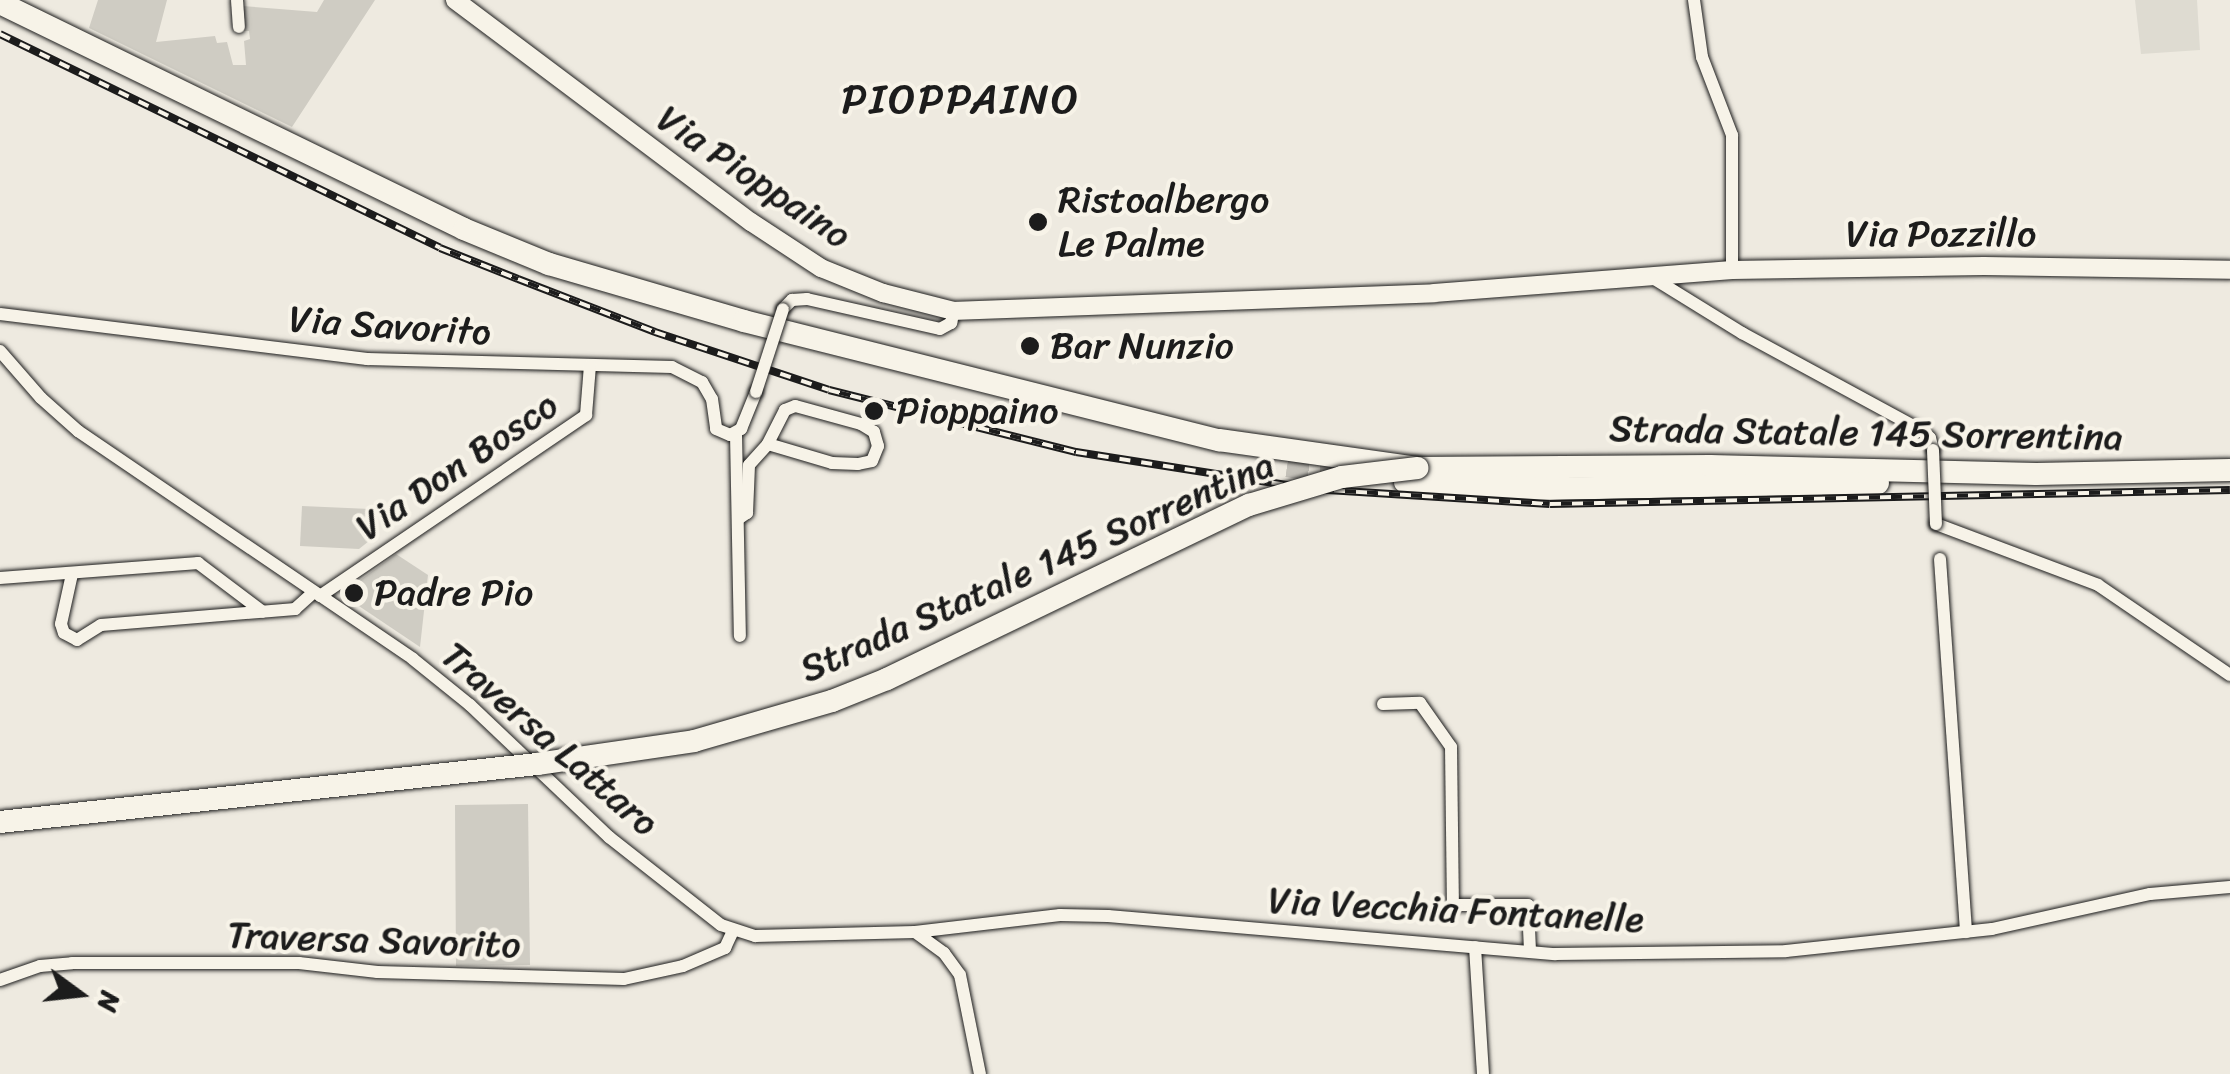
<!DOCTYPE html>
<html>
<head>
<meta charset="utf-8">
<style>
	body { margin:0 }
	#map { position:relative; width:2230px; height:1074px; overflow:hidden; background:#eeeae0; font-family:Sriracha,sans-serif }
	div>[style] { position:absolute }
	.built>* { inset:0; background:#dedbd1 }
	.green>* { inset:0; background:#cfccc3 }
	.highway-tunnel>* { height:22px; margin-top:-11px; transform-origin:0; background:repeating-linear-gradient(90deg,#c4c1b9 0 22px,transparent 0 33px) }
	.roads { filter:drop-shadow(0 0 2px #1c1c1c) drop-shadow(0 0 2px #1c1c1c) }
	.street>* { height:12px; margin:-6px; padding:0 6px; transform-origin:6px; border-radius:6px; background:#f7f3e8 }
	.secondary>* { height:18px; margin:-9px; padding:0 9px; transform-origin:9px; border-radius:9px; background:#f7f3e8 }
	.highway>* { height:22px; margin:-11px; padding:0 11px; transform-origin:11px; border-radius:11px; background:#f7f3e8 }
	.rail>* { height:8px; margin-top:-4px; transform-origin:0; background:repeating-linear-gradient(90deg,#f7f3e8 0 11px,#1c1c1c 0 22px); box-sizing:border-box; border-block:2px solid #1c1c1c }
	.bridges { filter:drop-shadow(0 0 2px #1c1c1c) drop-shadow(0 0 2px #1c1c1c) }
	.street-bridge>* { height:12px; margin:-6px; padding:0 6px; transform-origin:6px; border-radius:6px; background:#f7f3e8 }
	.highway-bridge>* { height:22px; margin:-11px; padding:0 11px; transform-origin:11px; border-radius:11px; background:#f7f3e8 }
	.dots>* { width:28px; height:28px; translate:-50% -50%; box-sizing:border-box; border:5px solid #f7f3e8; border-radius:50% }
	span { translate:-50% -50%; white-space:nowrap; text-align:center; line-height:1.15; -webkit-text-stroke:8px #f7f3e8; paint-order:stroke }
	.street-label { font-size:38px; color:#1c1c1c }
	.poi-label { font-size:38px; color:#1c1c1c }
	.left { translate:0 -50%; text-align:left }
	.quarter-label { font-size:42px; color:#1c1c1c; letter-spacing:2.5px }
	.north { position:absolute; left:30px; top:944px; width:100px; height:100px; -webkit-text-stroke:8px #f7f3e8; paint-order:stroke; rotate:105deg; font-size:28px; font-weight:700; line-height:40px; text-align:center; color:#1c1c1c }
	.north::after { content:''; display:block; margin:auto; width:35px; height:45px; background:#1c1c1c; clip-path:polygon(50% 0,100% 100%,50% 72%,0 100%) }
</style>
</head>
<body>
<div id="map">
	<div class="built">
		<div style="clip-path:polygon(2135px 0,2197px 0,2200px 50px,2141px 54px)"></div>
	</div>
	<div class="green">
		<div style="clip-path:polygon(98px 0,167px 0,156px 42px,215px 36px,217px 43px,227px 42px,233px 65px,246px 65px,244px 41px,250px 39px,249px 31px,244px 31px,242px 6px,317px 12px,324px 0,375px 0,292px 127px,89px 28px)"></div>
		<div style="clip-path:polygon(302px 506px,370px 509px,369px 541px,359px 549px,300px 546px)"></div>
		<div style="clip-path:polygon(396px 554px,428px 575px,420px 647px,341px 594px)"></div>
		<div style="clip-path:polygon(528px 804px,530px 965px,456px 966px,455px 805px)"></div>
	</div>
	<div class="highway-tunnel">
		<div style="left:1287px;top:466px;width:62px;rotate:8.4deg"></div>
	</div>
	<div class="roads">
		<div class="street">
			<div style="left:237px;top:0;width:27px;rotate:86deg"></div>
			<div style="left:1694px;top:0;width:58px;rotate:82deg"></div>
			<div style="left:1702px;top:57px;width:84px;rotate:69deg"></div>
			<div style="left:1732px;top:135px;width:135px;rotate:90deg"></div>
			<div style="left:1653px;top:278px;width:105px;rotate:31.7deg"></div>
			<div style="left:1742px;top:333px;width:204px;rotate:28.5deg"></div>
			<div style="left:1921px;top:430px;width:12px;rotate:42deg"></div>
			<div style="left:1930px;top:438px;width:12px;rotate:76deg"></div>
			<div style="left:783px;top:309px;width:13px;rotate:-45deg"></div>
			<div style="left:792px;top:300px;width:15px;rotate:-4deg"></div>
			<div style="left:807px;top:299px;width:136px;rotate:12.7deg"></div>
			<div style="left:940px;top:329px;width:13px;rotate:-29deg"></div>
			<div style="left:951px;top:323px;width:12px;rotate:-76deg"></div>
			<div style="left:0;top:314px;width:370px;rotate:7deg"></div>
			<div style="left:367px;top:359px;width:305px;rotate:1.5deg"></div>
			<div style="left:672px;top:367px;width:34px;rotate:27deg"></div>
			<div style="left:702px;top:382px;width:20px;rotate:60deg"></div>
			<div style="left:712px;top:399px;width:30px;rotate:82deg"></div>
			<div style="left:716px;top:429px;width:15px;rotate:23deg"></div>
			<div style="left:730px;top:435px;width:13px;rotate:-29deg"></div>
			<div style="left:741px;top:429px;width:40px;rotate:-68deg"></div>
			<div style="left:0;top:351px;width:62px;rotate:48.9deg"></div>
			<div style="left:41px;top:398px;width:50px;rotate:41.7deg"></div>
			<div style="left:78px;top:431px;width:405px;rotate:34.2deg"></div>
			<div style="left:413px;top:659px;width:73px;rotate:38.9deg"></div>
			<div style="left:470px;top:705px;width:192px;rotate:43.5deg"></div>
			<div style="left:609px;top:837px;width:142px;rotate:38.2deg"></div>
			<div style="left:721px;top:925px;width:36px;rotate:18deg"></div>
			<div style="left:755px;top:936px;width:160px;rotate:-1.4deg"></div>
			<div style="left:915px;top:932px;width:36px;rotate:36deg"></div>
			<div style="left:944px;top:953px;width:27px;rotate:54deg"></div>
			<div style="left:960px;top:975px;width:101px;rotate:78.6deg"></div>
			<div style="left:736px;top:434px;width:202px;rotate:88.9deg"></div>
			<div style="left:738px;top:519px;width:11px;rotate:-34deg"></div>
			<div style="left:747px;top:513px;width:48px;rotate:-87.6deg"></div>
			<div style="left:749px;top:465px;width:28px;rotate:-48deg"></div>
			<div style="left:768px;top:444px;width:67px;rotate:16.5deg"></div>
			<div style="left:832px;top:463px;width:26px;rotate:2deg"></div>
			<div style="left:858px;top:464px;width:14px;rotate:-12deg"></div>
			<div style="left:872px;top:461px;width:16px;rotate:-68deg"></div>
			<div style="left:878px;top:446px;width:15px;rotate:-106deg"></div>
			<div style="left:874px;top:432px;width:15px;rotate:-148deg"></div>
			<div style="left:861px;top:424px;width:68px;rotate:-164.7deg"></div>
			<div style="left:795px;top:406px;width:11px;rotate:158deg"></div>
			<div style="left:785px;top:410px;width:38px;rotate:117deg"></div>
			<div style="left:1936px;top:524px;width:173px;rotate:20.6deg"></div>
			<div style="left:2098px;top:585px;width:160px;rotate:34.3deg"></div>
			<div style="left:1940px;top:559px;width:374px;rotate:86deg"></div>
			<div style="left:72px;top:574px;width:51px;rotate:102.4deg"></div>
			<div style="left:61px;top:624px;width:9px;rotate:72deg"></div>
			<div style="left:64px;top:633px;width:15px;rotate:28deg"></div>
			<div style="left:77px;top:640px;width:28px;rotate:-32deg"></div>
			<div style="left:101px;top:625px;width:195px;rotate:-4.7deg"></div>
			<div style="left:295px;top:609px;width:25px;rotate:-42deg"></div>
			<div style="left:0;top:578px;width:199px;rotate:-4.3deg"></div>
			<div style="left:198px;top:563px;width:81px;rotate:37deg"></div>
			<div style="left:320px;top:596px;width:322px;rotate:-34.2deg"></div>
			<div style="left:586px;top:415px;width:50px;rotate:-85.4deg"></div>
			<div style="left:1383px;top:704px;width:37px;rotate:-2deg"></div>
			<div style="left:1420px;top:703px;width:54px;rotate:54.8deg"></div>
			<div style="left:1451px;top:747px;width:158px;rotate:89.3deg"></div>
			<div style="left:1453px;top:905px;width:75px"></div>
			<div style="left:1528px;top:905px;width:46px;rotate:87.5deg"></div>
			<div style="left:915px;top:932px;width:146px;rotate:-6.7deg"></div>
			<div style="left:1060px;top:915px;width:48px;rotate:1.2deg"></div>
			<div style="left:1108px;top:916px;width:449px;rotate:4.9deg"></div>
			<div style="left:1555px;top:954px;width:231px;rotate:-0.7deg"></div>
			<div style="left:1786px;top:951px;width:207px;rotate:-6.1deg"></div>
			<div style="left:1992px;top:929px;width:162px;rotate:-12.5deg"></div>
			<div style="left:2150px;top:894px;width:80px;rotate:-5deg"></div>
			<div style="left:1475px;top:947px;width:127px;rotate:86.4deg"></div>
			<div style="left:0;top:980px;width:42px;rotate:-19.3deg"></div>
			<div style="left:40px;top:966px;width:32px;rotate:-5deg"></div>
			<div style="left:72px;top:963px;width:227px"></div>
			<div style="left:299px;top:963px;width:79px;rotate:6.6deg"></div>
			<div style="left:377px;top:972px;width:247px;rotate:1.6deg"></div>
			<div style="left:624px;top:979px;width:60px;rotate:-12.4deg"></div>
			<div style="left:683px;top:966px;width:46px;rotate:-23.2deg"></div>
			<div style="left:725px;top:948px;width:19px;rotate:-65deg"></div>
		</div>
		<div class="secondary">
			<div style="left:455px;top:0;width:370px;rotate:36.9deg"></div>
			<div style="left:751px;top:222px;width:84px;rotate:33.3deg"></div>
			<div style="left:821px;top:268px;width:67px;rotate:22deg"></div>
			<div style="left:883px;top:293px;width:73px;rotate:14.2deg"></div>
			<div style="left:954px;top:311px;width:480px;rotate:-2.1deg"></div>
			<div style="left:1434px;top:293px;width:299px;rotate:-4.4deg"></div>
			<div style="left:1732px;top:270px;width:252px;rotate:-0.9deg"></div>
			<div style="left:1984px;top:266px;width:246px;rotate:0.9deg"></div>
		</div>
		<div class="highway">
			<div style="left:0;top:3px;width:516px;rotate:25.97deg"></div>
			<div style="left:464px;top:229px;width:92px;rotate:22.4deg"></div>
			<div style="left:549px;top:264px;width:203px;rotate:16.3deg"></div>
			<div style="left:744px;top:321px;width:490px;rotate:14.1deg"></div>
			<div style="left:1219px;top:440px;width:200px;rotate:8deg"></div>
			<div style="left:1417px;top:468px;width:293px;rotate:-0.4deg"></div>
			<div style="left:1710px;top:466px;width:326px;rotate:1.4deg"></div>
			<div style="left:2036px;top:474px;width:194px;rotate:-1.2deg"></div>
			<div style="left:1405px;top:482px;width:133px;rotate:3deg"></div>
			<div style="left:1538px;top:489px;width:340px;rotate:-1deg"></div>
		</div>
	</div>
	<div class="rail">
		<div style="left:0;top:34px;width:489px;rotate:25.9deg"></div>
		<div style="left:440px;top:248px;width:84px;rotate:21.7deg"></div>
		<div style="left:518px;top:279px;width:147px;rotate:21.1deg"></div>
		<div style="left:655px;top:332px;width:183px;rotate:18.4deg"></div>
		<div style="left:829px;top:390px;width:255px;rotate:14.1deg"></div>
		<div style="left:1076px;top:452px;width:239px;rotate:8.9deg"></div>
		<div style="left:1312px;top:489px;width:238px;rotate:3.6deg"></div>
		<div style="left:1550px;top:504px;width:680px;rotate:-1.18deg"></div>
	</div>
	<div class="bridges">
		<div class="street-bridge">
			<div style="left:756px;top:392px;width:87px;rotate:-72deg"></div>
			<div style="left:1933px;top:450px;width:74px;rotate:87.7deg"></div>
		</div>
		<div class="highway-bridge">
			<div style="left:0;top:822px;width:540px;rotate:-6.16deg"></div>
			<div style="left:537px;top:764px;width:159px;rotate:-8.3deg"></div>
			<div style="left:694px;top:741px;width:144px;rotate:-16.2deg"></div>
			<div style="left:832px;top:701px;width:59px;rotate:-21.8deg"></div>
			<div style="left:887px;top:679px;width:402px;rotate:-25.7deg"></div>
			<div style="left:1249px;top:505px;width:97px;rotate:-16.8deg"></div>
			<div style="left:1342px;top:477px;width:76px;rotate:-6.8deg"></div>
		</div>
	</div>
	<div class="dots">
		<div style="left:1038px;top:222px;background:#1c1c1c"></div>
		<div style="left:1030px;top:346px;background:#1c1c1c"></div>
		<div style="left:874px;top:411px;background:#1c1c1c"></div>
		<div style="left:354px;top:593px;background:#1c1c1c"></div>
	</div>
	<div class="street-label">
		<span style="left:754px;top:177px;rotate:34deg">Via Pioppaino</span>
		<span style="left:1941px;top:234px">Via Pozzillo</span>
		<span style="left:390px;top:326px;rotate:4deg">Via Savorito</span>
		<span style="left:1866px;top:433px;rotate:1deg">Strada Statale 145 Sorrentina</span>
		<span style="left:457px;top:466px;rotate:-34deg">Via Don Bosco</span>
		<span style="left:1037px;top:567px;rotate:-24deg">Strada Statale 145 Sorrentina</span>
		<span style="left:550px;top:739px;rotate:41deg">Traversa Lattaro</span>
		<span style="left:1456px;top:910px;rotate:3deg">Via Vecchia Fontanelle</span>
		<span style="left:374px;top:940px;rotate:2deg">Traversa Savorito</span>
	</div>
	<div class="poi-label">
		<span class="left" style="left:1058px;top:222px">Ristoalbergo<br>Le Palme</span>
		<span class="left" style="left:1050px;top:346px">Bar Nunzio</span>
		<span class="left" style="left:896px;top:411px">Pioppaino</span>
		<span class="left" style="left:374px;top:593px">Padre Pio</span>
	</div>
	<div class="quarter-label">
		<span style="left:961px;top:99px">PIOPPAINO</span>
	</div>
	<div class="north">N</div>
</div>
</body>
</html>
